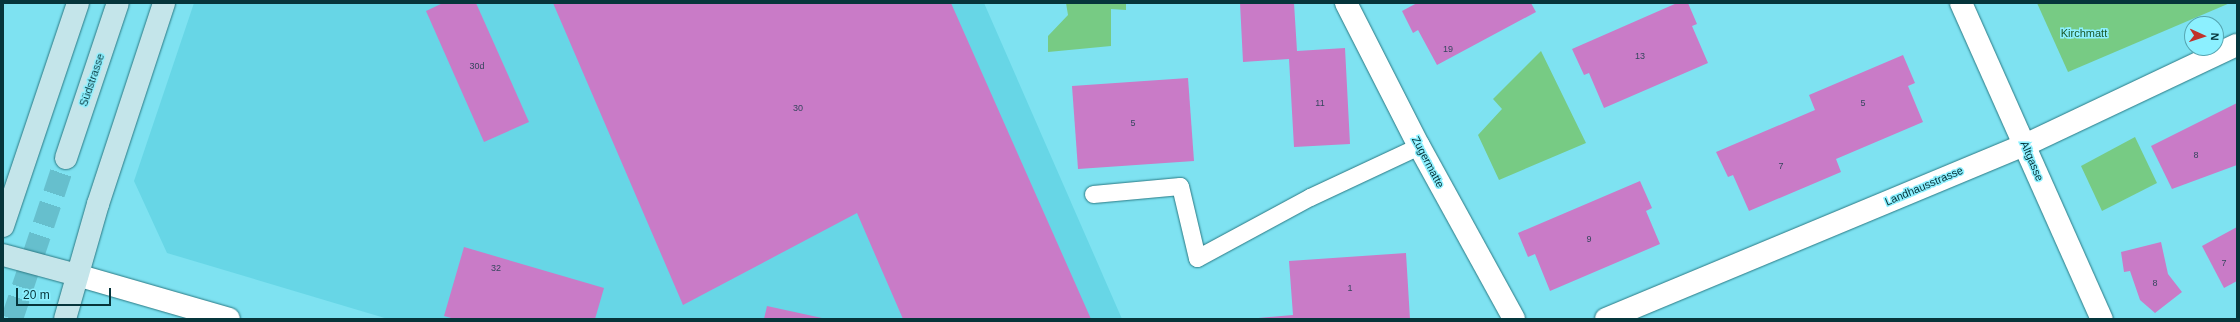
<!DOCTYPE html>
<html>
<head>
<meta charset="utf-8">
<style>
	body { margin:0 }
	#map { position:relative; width:2240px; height:322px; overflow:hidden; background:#7ee2f1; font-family:Arial,sans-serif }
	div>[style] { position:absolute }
	.built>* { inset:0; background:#67d6e6 }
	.green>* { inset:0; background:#77cb84 }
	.building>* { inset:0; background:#c97bc7 }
	.secondary-tunnel>* { height:22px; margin-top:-11px; transform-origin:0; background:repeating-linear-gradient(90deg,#66bfcd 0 22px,transparent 0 33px) }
	.roads { filter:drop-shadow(0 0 1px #2a7984) drop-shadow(0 0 1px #2a7984) }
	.service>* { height:17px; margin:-8.5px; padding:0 8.5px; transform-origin:8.5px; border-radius:8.5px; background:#fff }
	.minor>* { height:22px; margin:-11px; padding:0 11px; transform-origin:11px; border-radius:11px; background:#fff }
	.tertiary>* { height:22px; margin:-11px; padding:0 11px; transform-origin:11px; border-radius:11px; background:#fff }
	.secondary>* { height:22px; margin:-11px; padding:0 11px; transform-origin:11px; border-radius:11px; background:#c4e5ea }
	span { translate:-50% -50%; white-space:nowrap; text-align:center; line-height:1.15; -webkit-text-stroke:3px #8cf0ff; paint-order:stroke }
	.number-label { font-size:9px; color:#37465e }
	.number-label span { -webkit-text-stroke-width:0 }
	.park-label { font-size:11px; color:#195827 }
	.street-label { font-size:11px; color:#06353b }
	.frame { position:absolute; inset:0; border:4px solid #06353b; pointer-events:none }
	.north { position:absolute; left:2184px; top:16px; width:40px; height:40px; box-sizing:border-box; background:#8cf0ff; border:1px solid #56a5b1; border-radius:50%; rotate:93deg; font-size:11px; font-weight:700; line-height:16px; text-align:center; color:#06353b }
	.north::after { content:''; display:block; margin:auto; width:14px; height:18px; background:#c1332c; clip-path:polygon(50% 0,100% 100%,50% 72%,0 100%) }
	.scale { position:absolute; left:16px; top:288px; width:95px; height:18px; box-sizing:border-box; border:2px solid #06353b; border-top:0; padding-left:5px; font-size:12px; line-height:14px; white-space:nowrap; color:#06353b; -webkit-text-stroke:3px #8cf0ff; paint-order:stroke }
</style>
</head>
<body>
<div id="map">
	<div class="built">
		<div style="clip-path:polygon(194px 3px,984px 3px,1122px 319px,388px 319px,167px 253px,134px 181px)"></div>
	</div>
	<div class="green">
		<div style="clip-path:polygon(1066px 3px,1126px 3px,1126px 10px,1111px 9px,1111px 46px,1048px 52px,1048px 36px,1068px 15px)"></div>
		<div style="clip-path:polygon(2037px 3px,2230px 3px,2068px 72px)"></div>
		<div style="clip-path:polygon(1541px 51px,1586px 143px,1499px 180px,1478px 135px,1502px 109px,1493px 99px)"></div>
		<div style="clip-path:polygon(2135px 137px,2157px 183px,2102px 211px,2081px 166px)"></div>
	</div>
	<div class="building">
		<div style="clip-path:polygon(443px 3px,476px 3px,529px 122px,484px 142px,426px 11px)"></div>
		<div style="clip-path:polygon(553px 3px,951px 3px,1091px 319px,903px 319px,857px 213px,683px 305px)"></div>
		<div style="clip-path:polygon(1240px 3px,1294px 3px,1297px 51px,1345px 48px,1350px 144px,1294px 147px,1289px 59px,1243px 62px)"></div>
		<div style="clip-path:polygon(1417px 3px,1531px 3px,1536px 12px,1437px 65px,1418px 30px,1413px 33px,1402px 11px)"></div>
		<div style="clip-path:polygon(1677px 3px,1688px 3px,1697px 24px,1692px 26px,1708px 63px,1604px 108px,1589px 73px,1584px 75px,1572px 49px)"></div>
		<div style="clip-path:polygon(1903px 55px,1915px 83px,1908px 86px,1923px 122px,1836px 159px,1841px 172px,1749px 211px,1733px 175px,1728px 177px,1716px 152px,1815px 110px,1809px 95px)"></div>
		<div style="clip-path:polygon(1188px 78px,1194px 161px,1078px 169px,1072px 86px)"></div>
		<div style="clip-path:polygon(2237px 103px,2237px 165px,2172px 189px,2151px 146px)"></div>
		<div style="clip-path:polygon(1640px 181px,1652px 208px,1646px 211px,1660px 244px,1550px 291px,1535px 254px,1528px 257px,1518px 233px)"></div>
		<div style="clip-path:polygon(2237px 227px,2237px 281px,2224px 288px,2202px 246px)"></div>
		<div style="clip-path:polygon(2161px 242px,2168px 274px,2182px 292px,2155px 313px,2140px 300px,2130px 271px,2124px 272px,2121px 252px)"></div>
		<div style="clip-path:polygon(464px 247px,604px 288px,595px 319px,455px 319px,444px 316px)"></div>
		<div style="clip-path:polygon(1406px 253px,1410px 319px,1247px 319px,1293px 315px,1289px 261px)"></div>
		<div style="clip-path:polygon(767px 306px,822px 318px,822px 319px,764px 319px)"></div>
	</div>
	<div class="secondary-tunnel">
		<div style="left:12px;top:319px;width:170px;rotate:-71.5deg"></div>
	</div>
	<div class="roads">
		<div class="service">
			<div style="left:1093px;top:194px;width:87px;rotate:-5.3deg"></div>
			<div style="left:1180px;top:186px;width:74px;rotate:76.7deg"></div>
			<div style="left:1197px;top:258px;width:128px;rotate:-28.4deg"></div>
			<div style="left:1310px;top:197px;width:120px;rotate:-25.1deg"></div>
		</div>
		<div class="minor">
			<div style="left:1346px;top:3px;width:161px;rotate:63deg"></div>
			<div style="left:1419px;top:146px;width:197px;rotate:61.2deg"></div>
			<div style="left:1961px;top:3px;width:346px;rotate:66deg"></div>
			<div style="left:1606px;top:319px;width:454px;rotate:-22.6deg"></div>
			<div style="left:2025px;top:145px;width:234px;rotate:-25.3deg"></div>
		</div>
		<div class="tertiary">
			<div style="left:77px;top:275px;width:158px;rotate:16.1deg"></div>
		</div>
		<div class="secondary">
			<div style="left:66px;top:158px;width:163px;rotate:-71.5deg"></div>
			<div style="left:3px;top:226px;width:235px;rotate:-71.4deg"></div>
			<div style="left:3px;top:255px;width:77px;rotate:15.1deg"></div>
			<div style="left:65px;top:319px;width:120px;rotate:-74deg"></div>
			<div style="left:98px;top:204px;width:212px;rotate:-71.8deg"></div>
		</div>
	</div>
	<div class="number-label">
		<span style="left:1448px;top:49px">19</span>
		<span style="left:1640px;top:56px">13</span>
		<span style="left:477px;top:66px">30d</span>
		<span style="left:1320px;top:103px">11</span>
		<span style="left:1863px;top:103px">5</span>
		<span style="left:798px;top:108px">30</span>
		<span style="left:1133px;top:123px">5</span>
		<span style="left:2196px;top:155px">8</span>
		<span style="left:1781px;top:166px">7</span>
		<span style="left:1589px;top:239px">9</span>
		<span style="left:2224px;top:263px">7</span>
		<span style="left:496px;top:268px">32</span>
		<span style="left:2155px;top:283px">8</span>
		<span style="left:1350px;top:288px">1</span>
	</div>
	<div class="park-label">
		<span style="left:2084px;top:33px">Kirchmatt</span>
	</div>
	<div class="street-label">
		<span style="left:92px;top:80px;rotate:-71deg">Südstrasse</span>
		<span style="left:2032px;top:161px;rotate:67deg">Altgasse</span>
		<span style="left:1428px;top:162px;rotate:62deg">Zugermatte</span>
		<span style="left:1924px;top:186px;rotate:-23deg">Landhausstrasse</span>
	</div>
	<div class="frame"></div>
	<div class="north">N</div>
	<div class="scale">20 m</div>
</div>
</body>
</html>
